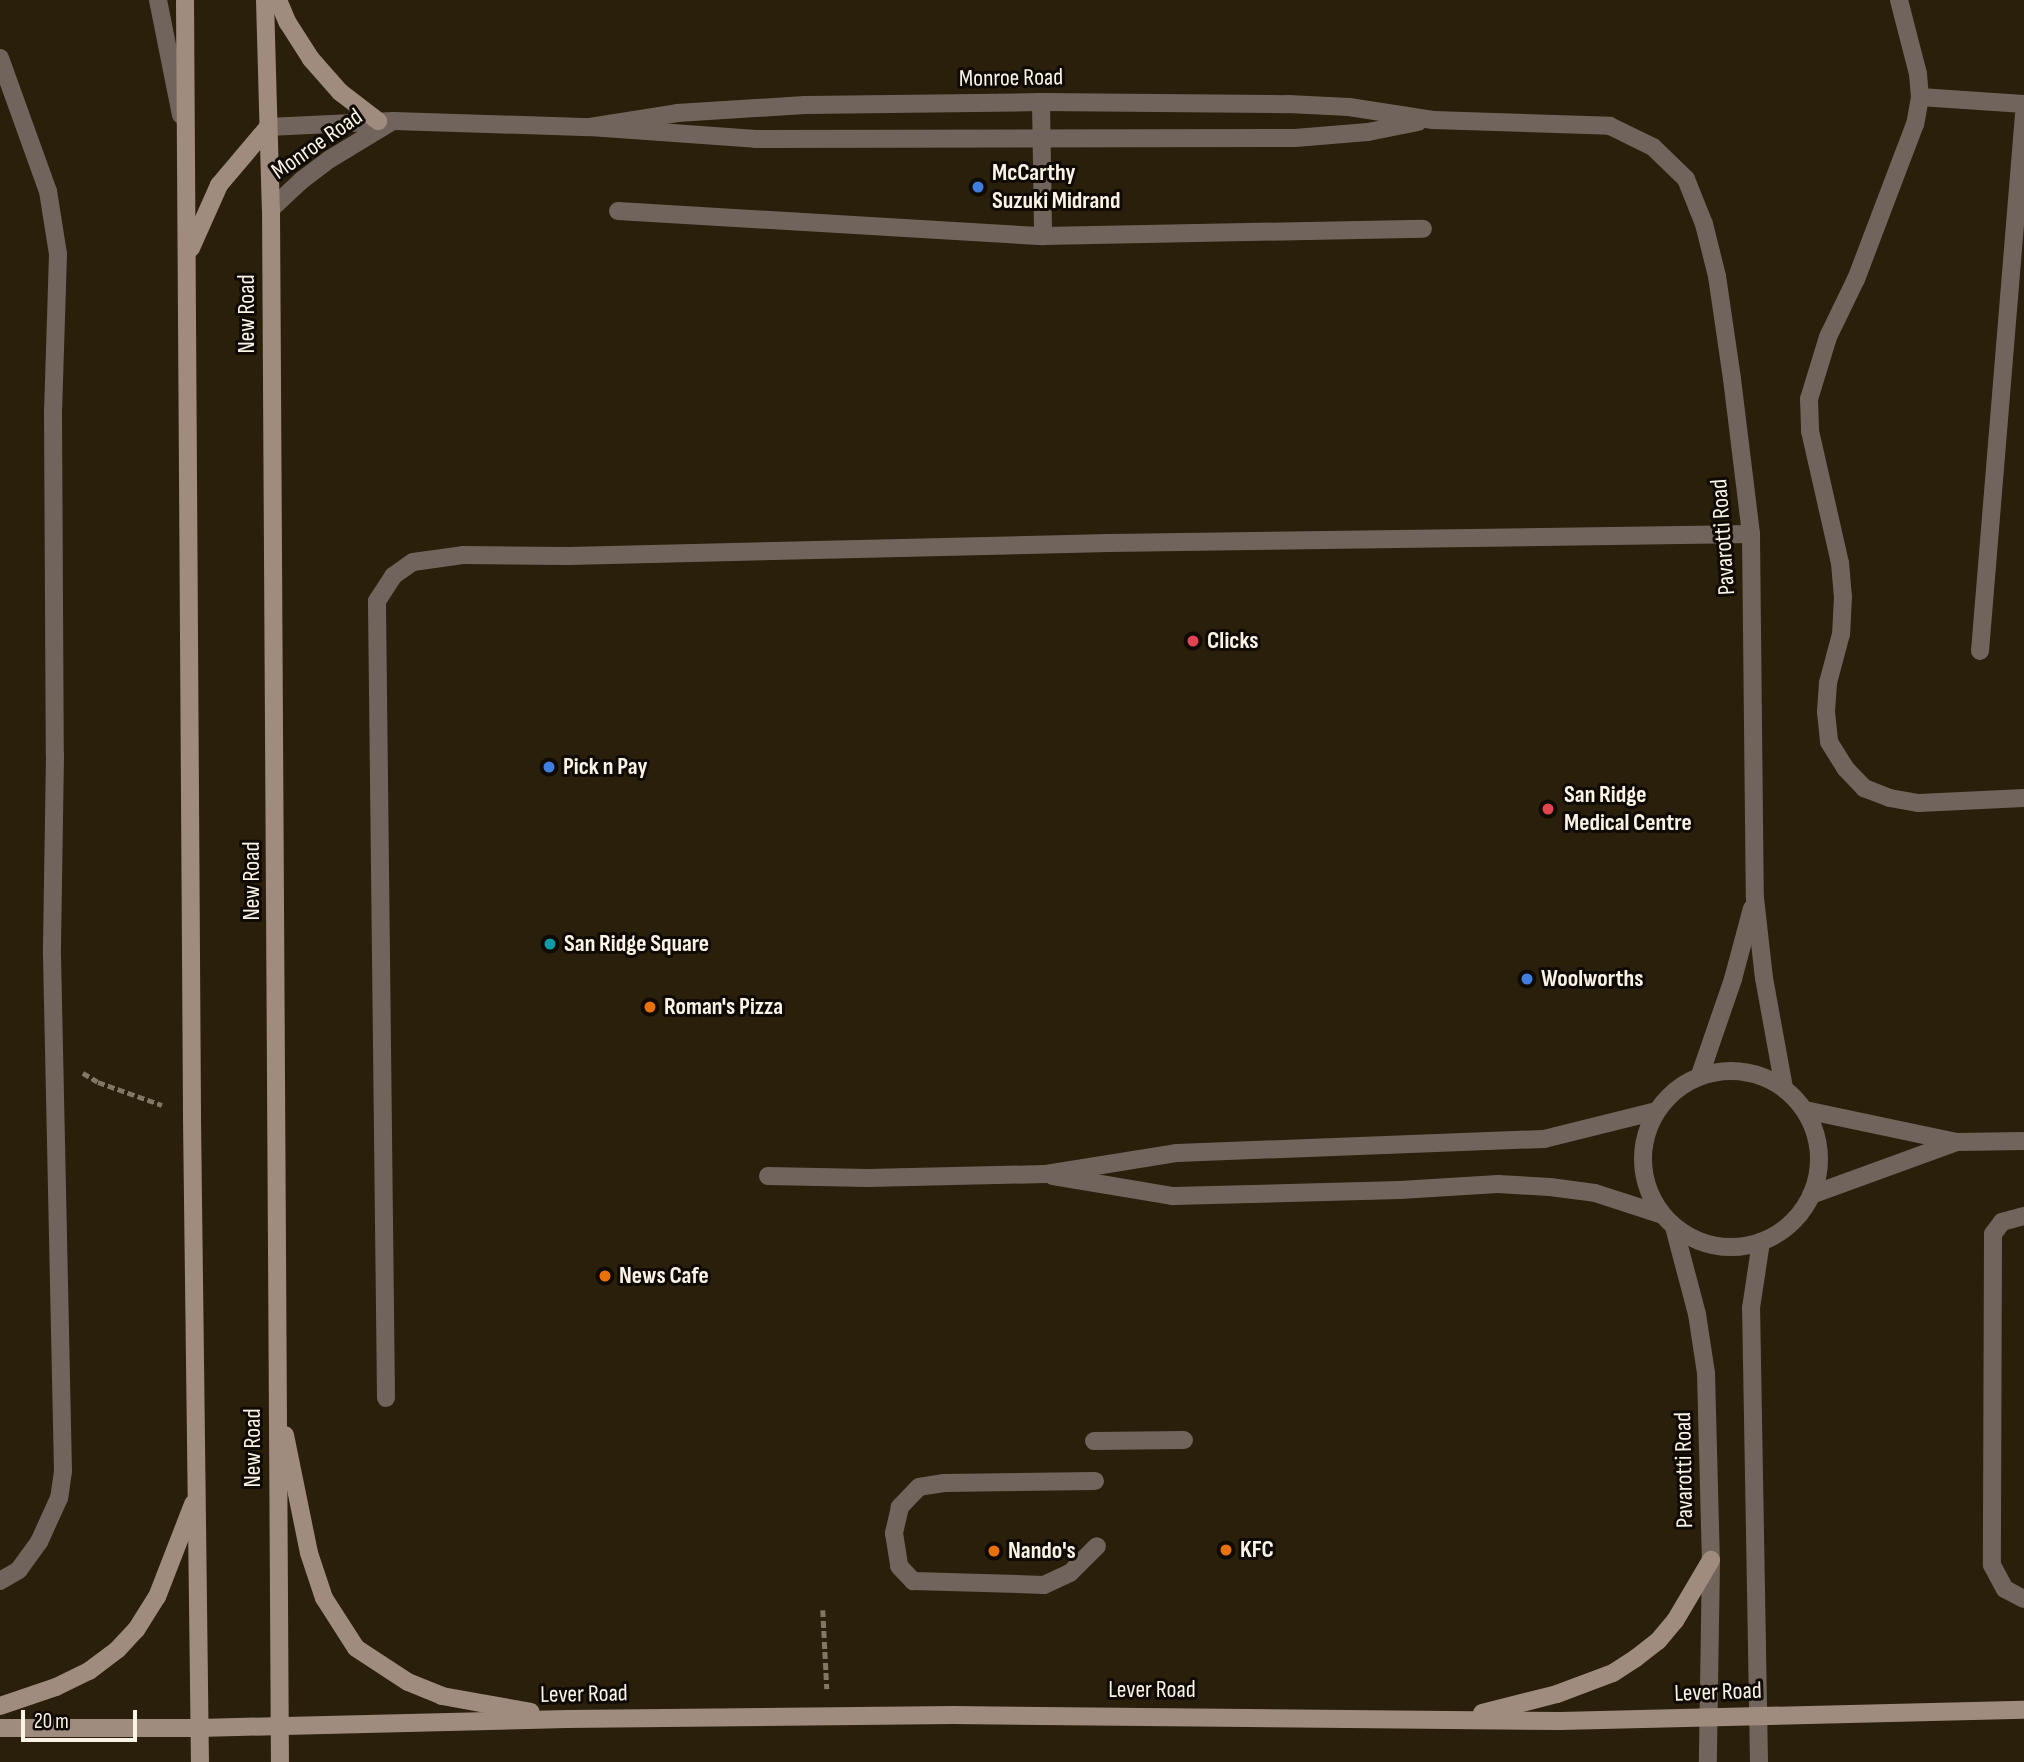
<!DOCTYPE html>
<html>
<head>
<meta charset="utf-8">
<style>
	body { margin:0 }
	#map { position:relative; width:2024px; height:1762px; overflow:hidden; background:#2a1f0a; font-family:"Sofia Sans Condensed",sans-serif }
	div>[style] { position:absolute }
	.path>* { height:4.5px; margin-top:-2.25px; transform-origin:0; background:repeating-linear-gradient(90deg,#807765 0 7px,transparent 0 10.5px) }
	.lane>* { height:18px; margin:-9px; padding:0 9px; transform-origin:9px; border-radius:9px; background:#71645d }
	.street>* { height:18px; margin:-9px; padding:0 9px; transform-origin:9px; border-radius:9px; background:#71645d }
	.street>.ring { margin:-9px; padding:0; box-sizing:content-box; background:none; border:18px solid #71645d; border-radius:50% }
	.secondary>* { height:18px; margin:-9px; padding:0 9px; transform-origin:9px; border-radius:9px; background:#a08b7f }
	.dots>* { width:19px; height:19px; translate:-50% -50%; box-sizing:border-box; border:4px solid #0f0a03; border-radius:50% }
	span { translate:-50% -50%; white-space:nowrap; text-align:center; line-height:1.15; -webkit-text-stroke:6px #0f0a03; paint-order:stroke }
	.street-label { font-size:24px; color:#faf3e6 }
	.poi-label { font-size:24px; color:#faf3e6; font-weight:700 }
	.left { translate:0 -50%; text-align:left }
	.scale { position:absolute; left:21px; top:1710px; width:116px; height:32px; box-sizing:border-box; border:4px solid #faf3e6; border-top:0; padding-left:9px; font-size:21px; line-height:24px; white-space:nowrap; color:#faf3e6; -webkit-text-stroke:5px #0f0a03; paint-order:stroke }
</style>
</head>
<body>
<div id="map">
	<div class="path">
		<div style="left:83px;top:1073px;width:17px;rotate:31deg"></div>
		<div style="left:98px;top:1082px;width:68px;rotate:19.8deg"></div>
		<div style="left:823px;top:1610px;width:79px;rotate:87.1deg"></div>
	</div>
	<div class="lane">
		<div style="left:158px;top:0;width:117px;rotate:78.7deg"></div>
		<div style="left:0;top:58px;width:141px;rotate:70.2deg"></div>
		<div style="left:48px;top:191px;width:64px;rotate:81deg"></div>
		<div style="left:58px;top:254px;width:156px;rotate:91.8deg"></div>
		<div style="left:53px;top:410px;width:345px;rotate:89.7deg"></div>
		<div style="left:55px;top:755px;width:200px;rotate:90.9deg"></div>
		<div style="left:52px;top:955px;width:516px;rotate:88.78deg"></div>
		<div style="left:63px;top:1471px;width:27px;rotate:98deg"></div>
		<div style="left:59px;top:1498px;width:48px;rotate:114.4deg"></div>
		<div style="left:39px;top:1542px;width:34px;rotate:126deg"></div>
		<div style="left:19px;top:1570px;width:22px;rotate:150deg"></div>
		<div style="left:1041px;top:102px;width:134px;rotate:89.1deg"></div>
		<div style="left:1043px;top:236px;width:380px;rotate:-1.1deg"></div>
		<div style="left:268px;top:127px;width:126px;rotate:-2.7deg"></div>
		<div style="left:394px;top:121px;width:196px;rotate:1.8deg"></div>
		<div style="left:590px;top:127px;width:166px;rotate:4.1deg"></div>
		<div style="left:756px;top:139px;width:539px;rotate:-0.11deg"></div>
		<div style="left:1295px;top:138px;width:73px;rotate:-4.7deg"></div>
		<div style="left:1368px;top:132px;width:51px;rotate:-11.3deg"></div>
		<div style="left:590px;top:127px;width:88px;rotate:-9.1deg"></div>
		<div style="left:677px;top:113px;width:128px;rotate:-3.6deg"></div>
		<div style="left:805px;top:105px;width:236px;rotate:-0.7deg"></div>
		<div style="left:1041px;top:102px;width:247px;rotate:0.5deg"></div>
		<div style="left:1288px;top:104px;width:61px;rotate:2.8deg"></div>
		<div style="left:1349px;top:107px;width:85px;rotate:8.8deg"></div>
		<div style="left:1433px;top:120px;width:177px;rotate:1.9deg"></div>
		<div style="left:1610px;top:126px;width:48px;rotate:26deg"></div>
		<div style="left:1653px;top:147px;width:46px;rotate:44.1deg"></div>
		<div style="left:1686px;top:179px;width:48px;rotate:68.2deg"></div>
		<div style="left:1704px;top:224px;width:54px;rotate:76deg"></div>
		<div style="left:1717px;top:276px;width:104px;rotate:81.7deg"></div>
		<div style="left:1732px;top:379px;width:156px;rotate:83deg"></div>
		<div style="left:1751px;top:534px;width:364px;rotate:89.4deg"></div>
		<div style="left:1755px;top:898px;width:81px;rotate:83.6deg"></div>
		<div style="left:1764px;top:978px;width:112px;rotate:79.7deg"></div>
		<div style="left:271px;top:209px;width:42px;rotate:-43.1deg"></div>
		<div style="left:302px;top:180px;width:35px;rotate:-37deg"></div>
		<div style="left:330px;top:159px;width:71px;rotate:-31.2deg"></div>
		<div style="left:618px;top:211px;width:426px;rotate:3.4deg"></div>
		<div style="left:1700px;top:1075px;width:102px;rotate:-71deg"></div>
		<div style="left:1733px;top:979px;width:73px;rotate:-75deg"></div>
		<div style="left:768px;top:1176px;width:100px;rotate:1.1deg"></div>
		<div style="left:868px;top:1178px;width:178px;rotate:-1.3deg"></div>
		<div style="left:1046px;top:1174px;width:133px;rotate:-9.1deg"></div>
		<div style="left:1177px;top:1153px;width:367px;rotate:-2.2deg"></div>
		<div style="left:1544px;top:1139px;width:115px;rotate:-14deg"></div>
		<div style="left:1053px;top:1176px;width:122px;rotate:9.5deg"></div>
		<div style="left:1173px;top:1196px;width:227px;rotate:-1.5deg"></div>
		<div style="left:1400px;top:1190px;width:98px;rotate:-3.5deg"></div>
		<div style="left:1498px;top:1184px;width:52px;rotate:3.3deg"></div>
		<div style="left:1550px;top:1187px;width:45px;rotate:7.6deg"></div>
		<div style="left:1595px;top:1193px;width:71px;rotate:17.9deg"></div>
		<div style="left:2024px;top:1216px;width:23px;rotate:165deg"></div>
		<div style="left:2002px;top:1222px;width:15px;rotate:127deg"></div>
		<div style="left:1993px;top:1234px;width:331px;rotate:90.2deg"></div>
		<div style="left:1992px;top:1565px;width:27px;rotate:62deg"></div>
		<div style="left:2005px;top:1589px;width:21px;rotate:28deg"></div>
		<div style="left:386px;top:1398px;width:797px;rotate:-90.65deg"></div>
		<div style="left:377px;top:601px;width:30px;rotate:-57deg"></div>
		<div style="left:393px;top:576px;width:24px;rotate:-35deg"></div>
		<div style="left:413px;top:562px;width:50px;rotate:-8deg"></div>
		<div style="left:463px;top:555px;width:106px;rotate:0.5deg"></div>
		<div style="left:569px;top:556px;width:540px;rotate:-1.38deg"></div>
		<div style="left:1109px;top:543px;width:642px;rotate:-0.8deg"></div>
		<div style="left:1094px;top:1441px;width:90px;rotate:-0.6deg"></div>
		<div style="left:1095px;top:1481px;width:151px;rotate:179.2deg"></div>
		<div style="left:944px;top:1483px;width:25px;rotate:171deg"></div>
		<div style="left:919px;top:1487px;width:28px;rotate:134deg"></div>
		<div style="left:900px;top:1507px;width:27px;rotate:103deg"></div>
		<div style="left:894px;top:1533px;width:33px;rotate:81deg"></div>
		<div style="left:899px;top:1566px;width:21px;rotate:47deg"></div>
		<div style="left:913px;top:1581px;width:131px;rotate:1.7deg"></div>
		<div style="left:1044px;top:1585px;width:29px;rotate:-25deg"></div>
		<div style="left:1070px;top:1573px;width:38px;rotate:-45deg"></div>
	</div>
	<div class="street">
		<div style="left:1899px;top:0;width:76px;rotate:75.6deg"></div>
		<div style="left:1918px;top:74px;width:23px;rotate:85deg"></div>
		<div style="left:1920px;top:97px;width:27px;rotate:100deg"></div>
		<div style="left:1915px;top:124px;width:166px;rotate:110.8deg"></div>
		<div style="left:1856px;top:279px;width:64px;rotate:115.8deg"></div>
		<div style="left:1828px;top:337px;width:65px;rotate:107deg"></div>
		<div style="left:1809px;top:399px;width:32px;rotate:88deg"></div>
		<div style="left:1810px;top:431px;width:135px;rotate:77.2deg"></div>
		<div style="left:1840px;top:563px;width:34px;rotate:85deg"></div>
		<div style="left:1843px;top:597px;width:37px;rotate:93deg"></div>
		<div style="left:1841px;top:634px;width:51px;rotate:104.9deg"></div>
		<div style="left:1828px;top:683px;width:29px;rotate:94deg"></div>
		<div style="left:1826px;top:712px;width:30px;rotate:84deg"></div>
		<div style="left:1829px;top:742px;width:31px;rotate:58deg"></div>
		<div style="left:1845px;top:768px;width:28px;rotate:46deg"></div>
		<div style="left:1864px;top:788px;width:28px;rotate:21deg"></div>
		<div style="left:1890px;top:798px;width:29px;rotate:10deg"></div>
		<div style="left:1919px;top:803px;width:105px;rotate:-2.7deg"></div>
		<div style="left:1920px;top:97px;width:104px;rotate:3.9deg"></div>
		<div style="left:1980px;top:651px;width:538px;rotate:-85.31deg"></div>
		<div class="ring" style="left:1643px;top:1071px;width:158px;height:158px"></div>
		<div style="left:1805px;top:1110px;width:155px;rotate:11.9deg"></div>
		<div style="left:1957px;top:1142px;width:67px;rotate:-0.9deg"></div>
		<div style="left:1811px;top:1195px;width:155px;rotate:-20deg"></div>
		<div style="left:1674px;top:1227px;width:90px;rotate:75.2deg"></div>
		<div style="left:1697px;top:1314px;width:60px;rotate:81.3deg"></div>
		<div style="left:1706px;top:1373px;width:187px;rotate:88.5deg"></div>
		<div style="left:1711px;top:1560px;width:202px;rotate:90.9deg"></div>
		<div style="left:1759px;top:1762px;width:454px;rotate:-91deg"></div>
		<div style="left:1751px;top:1308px;width:67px;rotate:-81.4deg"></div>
	</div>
	<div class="secondary">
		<div style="left:185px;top:0;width:1119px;rotate:89.64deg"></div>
		<div style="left:192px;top:1119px;width:643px;rotate:89.29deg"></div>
		<div style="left:265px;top:0;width:209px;rotate:88.4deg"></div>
		<div style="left:271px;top:209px;width:1553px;rotate:89.67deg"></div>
		<div style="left:278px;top:0;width:25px;rotate:67deg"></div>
		<div style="left:288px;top:23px;width:43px;rotate:57.4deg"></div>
		<div style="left:311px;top:59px;width:44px;rotate:48.7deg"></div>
		<div style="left:340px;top:92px;width:48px;rotate:37.3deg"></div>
		<div style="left:191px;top:248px;width:69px;rotate:-66deg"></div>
		<div style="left:219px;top:185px;width:76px;rotate:-49.8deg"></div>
		<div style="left:285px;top:1435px;width:120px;rotate:78.5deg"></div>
		<div style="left:309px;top:1553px;width:47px;rotate:71.6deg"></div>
		<div style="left:324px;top:1598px;width:59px;rotate:57.4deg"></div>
		<div style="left:356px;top:1648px;width:62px;rotate:33.2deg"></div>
		<div style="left:408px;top:1682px;width:37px;rotate:22deg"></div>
		<div style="left:442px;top:1696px;width:90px;rotate:10.2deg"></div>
		<div style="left:0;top:1706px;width:59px;rotate:-18.7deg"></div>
		<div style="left:56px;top:1687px;width:37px;rotate:-26deg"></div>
		<div style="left:89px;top:1671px;width:36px;rotate:-37deg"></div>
		<div style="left:118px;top:1649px;width:26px;rotate:-47deg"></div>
		<div style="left:136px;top:1630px;width:39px;rotate:-58deg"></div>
		<div style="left:157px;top:1597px;width:100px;rotate:-68.8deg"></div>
		<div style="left:1482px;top:1713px;width:77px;rotate:-14.2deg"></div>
		<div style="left:1557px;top:1694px;width:60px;rotate:-20.6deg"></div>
		<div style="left:1613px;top:1673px;width:27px;rotate:-33deg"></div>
		<div style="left:1636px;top:1658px;width:28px;rotate:-38deg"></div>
		<div style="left:1658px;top:1641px;width:26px;rotate:-50deg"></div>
		<div style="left:1675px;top:1621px;width:71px;rotate:-59.5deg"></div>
		<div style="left:0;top:1728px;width:199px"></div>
		<div style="left:199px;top:1728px;width:368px;rotate:-1.4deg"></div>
		<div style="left:567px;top:1719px;width:386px;rotate:-0.6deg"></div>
		<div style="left:953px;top:1715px;width:607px;rotate:0.57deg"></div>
		<div style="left:1560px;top:1721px;width:464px;rotate:-1.4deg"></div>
	</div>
	<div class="dots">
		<div style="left:978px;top:187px;background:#3f7fe0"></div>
		<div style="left:1193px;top:641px;background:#e0444e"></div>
		<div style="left:549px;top:767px;background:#3f7fe0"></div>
		<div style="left:1548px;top:809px;background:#e0444e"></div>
		<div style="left:550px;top:944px;background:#0f9aa8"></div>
		<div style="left:1527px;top:979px;background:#3f7fe0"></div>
		<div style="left:650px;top:1007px;background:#e8710a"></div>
		<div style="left:605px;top:1276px;background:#e8710a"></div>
		<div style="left:1226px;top:1550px;background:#e8710a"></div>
		<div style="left:994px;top:1551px;background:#e8710a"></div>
	</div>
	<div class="street-label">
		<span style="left:1011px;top:78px;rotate:-1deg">Monroe Road</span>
		<span style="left:317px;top:144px;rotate:-35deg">Monroe Road</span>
		<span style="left:247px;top:314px;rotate:-90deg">New Road</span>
		<span style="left:1723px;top:537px;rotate:-94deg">Pavarotti Road</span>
		<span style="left:252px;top:881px;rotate:-90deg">New Road</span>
		<span style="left:253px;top:1448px;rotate:-90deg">New Road</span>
		<span style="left:1684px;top:1470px;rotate:-91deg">Pavarotti Road</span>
		<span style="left:1152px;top:1690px">Lever Road</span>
		<span style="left:1718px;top:1692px;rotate:-2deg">Lever Road</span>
		<span style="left:584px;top:1694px;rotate:-1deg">Lever Road</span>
	</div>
	<div class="poi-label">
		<span class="left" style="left:992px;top:187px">McCarthy<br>Suzuki Midrand</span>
		<span class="left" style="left:1207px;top:641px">Clicks</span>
		<span class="left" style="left:563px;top:767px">Pick n Pay</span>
		<span class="left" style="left:1564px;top:809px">San Ridge<br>Medical Centre</span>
		<span class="left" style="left:564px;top:944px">San Ridge Square</span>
		<span class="left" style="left:1541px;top:979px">Woolworths</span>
		<span class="left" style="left:664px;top:1007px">Roman's Pizza</span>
		<span class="left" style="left:619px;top:1276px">News Cafe</span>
		<span class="left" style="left:1240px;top:1550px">KFC</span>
		<span class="left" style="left:1008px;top:1551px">Nando's</span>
	</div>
	<div class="scale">20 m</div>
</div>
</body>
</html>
